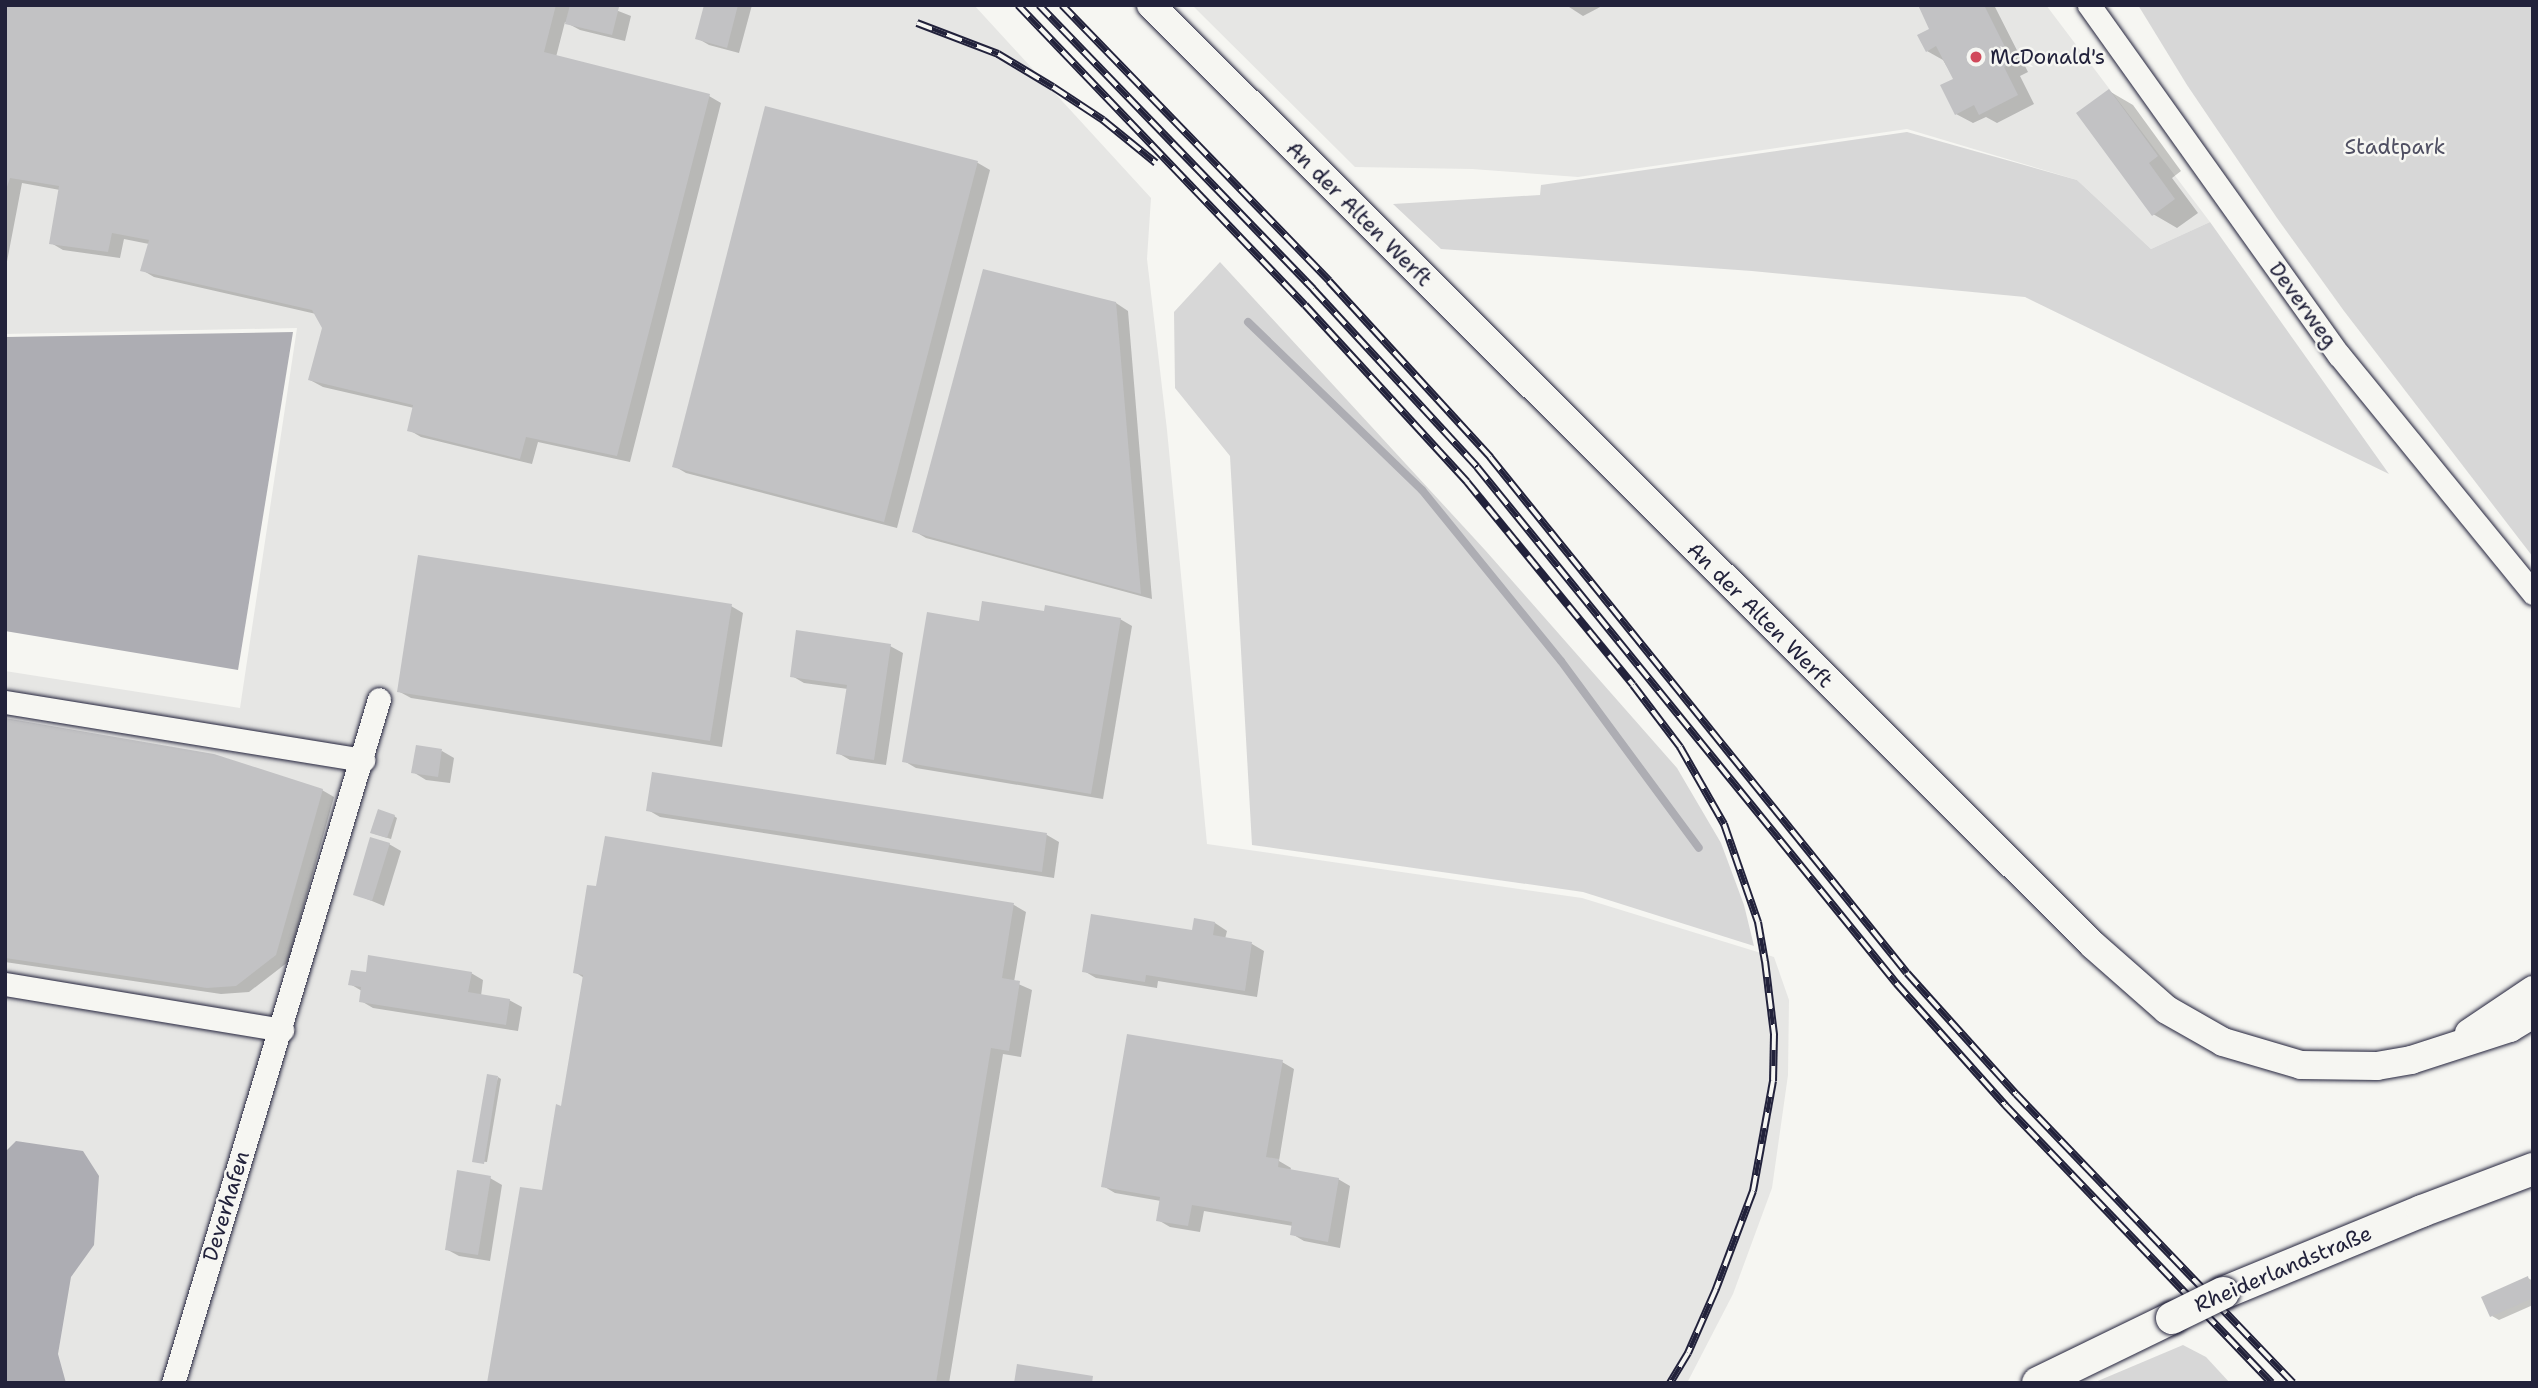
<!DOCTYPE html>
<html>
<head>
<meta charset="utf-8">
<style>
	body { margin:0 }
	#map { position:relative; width:2538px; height:1388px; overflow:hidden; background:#f6f6f2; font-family:"Shantell Sans",sans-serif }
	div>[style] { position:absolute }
	.built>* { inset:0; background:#e6e6e4 }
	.green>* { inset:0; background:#d7d7d7 }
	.water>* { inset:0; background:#adadb3 }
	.shadow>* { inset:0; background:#0003 }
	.stream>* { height:8px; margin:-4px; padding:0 4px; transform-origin:4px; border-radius:4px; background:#adadb3 }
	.building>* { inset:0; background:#c2c2c4 }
	.roads { filter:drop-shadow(0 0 2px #22223b) drop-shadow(0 0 2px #22223b) }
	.minor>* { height:23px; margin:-11.5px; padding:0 11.5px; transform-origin:11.5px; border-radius:11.5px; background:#f6f6f2 }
	.tertiary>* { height:28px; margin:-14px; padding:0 14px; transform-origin:14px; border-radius:14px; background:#f6f6f2 }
	.secondary>* { height:32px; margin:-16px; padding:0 16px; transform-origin:16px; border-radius:16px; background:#f6f6f2 }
	.rail>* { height:8px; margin-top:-4px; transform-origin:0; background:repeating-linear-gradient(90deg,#f6f6f2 0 16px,#22223b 0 32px); box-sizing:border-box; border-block:2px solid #22223b }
	.bridges { filter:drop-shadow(0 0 2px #22223b) drop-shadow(0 0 2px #22223b) }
	.secondary-bridge>* { height:32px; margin:-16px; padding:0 16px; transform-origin:16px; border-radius:16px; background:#f6f6f2 }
	.dots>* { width:19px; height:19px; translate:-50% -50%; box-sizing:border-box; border:4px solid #f6f6f2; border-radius:50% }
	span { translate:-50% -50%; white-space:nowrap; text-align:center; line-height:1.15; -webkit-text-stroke:5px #f6f6f2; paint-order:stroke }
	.poi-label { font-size:21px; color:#22223b }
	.left { translate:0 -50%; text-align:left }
	.park-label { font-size:21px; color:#4f4f62 }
	.street-label { font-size:21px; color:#22223b }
	.frame { position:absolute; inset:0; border:7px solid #22223b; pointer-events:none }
</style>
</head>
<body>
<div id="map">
	<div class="built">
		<div style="clip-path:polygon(5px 5px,974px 5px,1151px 198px,1147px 259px,1167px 430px,1207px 844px,1582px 898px,1774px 957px,1789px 1000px,1788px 1075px,1772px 1188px,1733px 1294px,1687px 1383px,5px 1383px,5px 671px,240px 708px,297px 328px,5px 334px)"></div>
		<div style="clip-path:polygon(1192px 5px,2046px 5px,2210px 222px,2151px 249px,2077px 180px,1907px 129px,1578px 177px,1472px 169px,1355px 167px)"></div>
	</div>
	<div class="green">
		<div style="clip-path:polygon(2138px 5px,2533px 5px,2533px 557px,2344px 311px,2277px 218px,2187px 85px)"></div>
		<div style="clip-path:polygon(1907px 132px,2077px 180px,2151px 249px,2210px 222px,2389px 474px,2025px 297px,1752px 271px,1441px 249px,1393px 204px,1540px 195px,1541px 185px)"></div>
		<div style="clip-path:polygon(1220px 262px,1485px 550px,1677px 768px,1721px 843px,1744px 905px,1754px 946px,1583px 892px,1252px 845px,1230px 456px,1175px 388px,1174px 312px)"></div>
		<div style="clip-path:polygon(2183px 1345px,2206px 1357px,2230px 1383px,2093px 1383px)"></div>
	</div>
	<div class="water">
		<div style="clip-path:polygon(293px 332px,238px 670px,5px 631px,5px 337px)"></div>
		<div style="clip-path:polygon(16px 1141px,83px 1151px,99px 1176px,94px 1245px,71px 1277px,58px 1354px,66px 1383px,5px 1383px,5px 1152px)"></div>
	</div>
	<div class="shadow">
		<div style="clip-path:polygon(5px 5px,603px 5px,631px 16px,625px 41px,580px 30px,565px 22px,556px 57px,709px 96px,721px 103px,630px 462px,538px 442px,532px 464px,421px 437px,409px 430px,414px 408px,323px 387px,310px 380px,323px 327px,316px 314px,154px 277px,142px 270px,149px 244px,124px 239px,120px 258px,63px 250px,51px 243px,60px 190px,22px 183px,5px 272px)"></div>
		<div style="clip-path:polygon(706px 5px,752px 5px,739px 53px,709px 45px,697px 38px)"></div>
		<div style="clip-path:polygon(1566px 5px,1604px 5px,1583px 16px)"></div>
		<div style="clip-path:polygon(1920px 5px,1994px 5px,2028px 72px,2020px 76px,2034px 104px,1997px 123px,1986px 117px,1973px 123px,1956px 114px,1955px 80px,1943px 60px,1927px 51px,1932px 30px)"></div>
		<div style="clip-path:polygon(2109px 91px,2133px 105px,2181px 171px,2172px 178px,2198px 213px,2177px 228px,2153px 214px)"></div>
		<div style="clip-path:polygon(767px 108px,978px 163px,990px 170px,897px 528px,686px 473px,674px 466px)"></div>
		<div style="clip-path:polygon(1116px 303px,1128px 311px,1152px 599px,926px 538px,914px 531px)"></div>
		<div style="clip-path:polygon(731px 606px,743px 613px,722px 747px,411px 698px,398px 691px)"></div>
		<div style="clip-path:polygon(1046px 613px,1120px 619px,1132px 626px,1103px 799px,916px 768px,904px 761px,980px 623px)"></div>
		<div style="clip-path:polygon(890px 646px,903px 653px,886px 765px,850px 760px,838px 753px,848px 689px,804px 683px,792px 676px)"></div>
		<div style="clip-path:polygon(5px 720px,322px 790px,334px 797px,288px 962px,249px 992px,221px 994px,5px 962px)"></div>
		<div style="clip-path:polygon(442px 751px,454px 758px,450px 783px,426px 780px,413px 772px)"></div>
		<div style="clip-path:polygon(648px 810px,1047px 835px,1059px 842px,1054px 878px,660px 817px)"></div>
		<div style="clip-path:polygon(394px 816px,397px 818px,391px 839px,375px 834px)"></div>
		<div style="clip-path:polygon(607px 838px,1014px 905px,1026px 912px,1014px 982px,1032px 990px,1021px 1057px,1003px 1054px,949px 1383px,489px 1383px,543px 1192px,563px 1108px,584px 978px,575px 972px,598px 888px)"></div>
		<div style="clip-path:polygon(389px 844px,401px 851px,384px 906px,355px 894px)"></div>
		<div style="clip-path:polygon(1215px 923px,1227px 931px,1225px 939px,1252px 944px,1264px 951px,1257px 997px,1158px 981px,1157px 988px,1096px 978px,1084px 971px)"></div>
		<div style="clip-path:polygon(471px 973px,483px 980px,481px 996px,509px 1000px,522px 1007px,518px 1031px,373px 1008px,361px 1001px,362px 991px,350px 984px)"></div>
		<div style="clip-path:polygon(1282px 1062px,1294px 1069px,1279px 1161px,1291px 1168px,1290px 1171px,1338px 1179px,1350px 1186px,1340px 1248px,1304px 1241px,1292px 1234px,1293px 1226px,1204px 1211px,1200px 1232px,1170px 1227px,1158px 1220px,1161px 1201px,1115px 1193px,1103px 1186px)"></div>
		<div style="clip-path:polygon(498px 1077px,501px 1079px,487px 1162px,475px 1161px)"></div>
		<div style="clip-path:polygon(490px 1178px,502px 1185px,490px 1261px,459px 1256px,446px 1249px)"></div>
		<div style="clip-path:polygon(2528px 1278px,2533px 1281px,2533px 1305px,2499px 1320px,2492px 1316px)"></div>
	</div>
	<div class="stream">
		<div style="left:1248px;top:322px;width:242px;rotate:44deg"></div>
		<div style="left:1422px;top:490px;width:220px;rotate:50.9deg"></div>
		<div style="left:1561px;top:661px;width:232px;rotate:53.6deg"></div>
	</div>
	<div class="building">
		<div style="clip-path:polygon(5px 5px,556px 5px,544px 52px,710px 94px,617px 456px,526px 437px,520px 459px,407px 431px,413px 405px,308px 380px,322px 328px,312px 310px,140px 271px,149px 240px,112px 233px,108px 252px,49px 244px,59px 186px,10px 178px,5px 193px)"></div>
		<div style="clip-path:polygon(570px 5px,619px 7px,612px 35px,565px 24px)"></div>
		<div style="clip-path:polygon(704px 5px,738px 5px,727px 48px,695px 39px)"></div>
		<div style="clip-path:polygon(1918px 5px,1984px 5px,2013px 63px,2004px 67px,2018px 95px,1979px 115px,1974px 105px,1955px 115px,1940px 85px,1953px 79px,1936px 46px,1926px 52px,1917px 35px,1929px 29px)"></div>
		<div style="clip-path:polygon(2109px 89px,2158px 156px,2149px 163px,2175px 199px,2152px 216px,2076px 113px)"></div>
		<div style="clip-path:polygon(765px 106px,978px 161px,884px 522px,672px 467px)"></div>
		<div style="clip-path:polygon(983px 269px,1116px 302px,1141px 594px,912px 532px)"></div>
		<div style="clip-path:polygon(418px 555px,732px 604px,710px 741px,397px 692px)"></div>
		<div style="clip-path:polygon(982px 601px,1044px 611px,1045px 605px,1121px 618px,1091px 794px,902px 762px,927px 612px,979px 621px)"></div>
		<div style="clip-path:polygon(796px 630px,891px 644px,874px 760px,836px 754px,847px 685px,790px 677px)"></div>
		<div style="clip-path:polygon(5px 718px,214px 754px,323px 789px,276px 955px,236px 986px,207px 988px,5px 958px)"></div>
		<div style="clip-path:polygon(416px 745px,442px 749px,438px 777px,411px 773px)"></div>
		<div style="clip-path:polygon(652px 772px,1047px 833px,1042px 872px,646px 811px)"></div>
		<div style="clip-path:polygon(378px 809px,395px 815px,387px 838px,370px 833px)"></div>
		<div style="clip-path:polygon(605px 836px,1014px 903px,1002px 978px,1020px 981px,1009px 1051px,991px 1048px,936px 1383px,487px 1383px,520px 1187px,542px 1190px,556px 1104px,561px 1106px,583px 975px,573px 973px,587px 885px,596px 886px)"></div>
		<div style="clip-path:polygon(370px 837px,390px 843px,372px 901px,353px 895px)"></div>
		<div style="clip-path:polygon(1091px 914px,1192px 930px,1194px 918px,1215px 922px,1213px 935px,1252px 942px,1245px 991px,1146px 975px,1145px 982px,1082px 972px)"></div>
		<div style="clip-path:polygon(368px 955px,472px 972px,468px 992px,510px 999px,506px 1025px,359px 1002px,361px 987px,348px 985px,351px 970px,366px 972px)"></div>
		<div style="clip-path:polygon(1127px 1034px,1283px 1060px,1266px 1157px,1279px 1159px,1278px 1167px,1339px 1178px,1328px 1242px,1290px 1235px,1292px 1222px,1192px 1205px,1188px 1226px,1156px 1221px,1160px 1197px,1101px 1187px)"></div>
		<div style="clip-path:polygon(487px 1074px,498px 1076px,484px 1164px,472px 1162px)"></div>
		<div style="clip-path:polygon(457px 1170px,491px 1176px,478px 1255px,445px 1250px)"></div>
		<div style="clip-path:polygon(2528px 1276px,2533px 1298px,2490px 1317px,2481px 1297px)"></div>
		<div style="clip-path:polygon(1017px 1364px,1093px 1376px,1092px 1383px,1014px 1383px)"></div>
	</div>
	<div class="roads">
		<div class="minor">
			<div style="left:2089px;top:5px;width:430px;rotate:54.5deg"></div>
			<div style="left:2339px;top:355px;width:307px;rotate:50.8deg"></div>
			<div style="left:5px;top:702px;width:363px;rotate:9.2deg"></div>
			<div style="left:5px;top:984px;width:281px;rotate:9.4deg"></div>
			<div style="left:173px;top:1383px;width:714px;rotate:-73.24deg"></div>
		</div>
		<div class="tertiary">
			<div style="left:1151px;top:5px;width:1331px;rotate:44.94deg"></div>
			<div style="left:2093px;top:945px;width:98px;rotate:41.3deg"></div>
			<div style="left:2167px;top:1010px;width:64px;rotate:29.7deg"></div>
			<div style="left:2223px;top:1042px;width:81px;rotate:16.4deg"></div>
			<div style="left:2301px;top:1065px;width:76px;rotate:0.8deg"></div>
			<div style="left:2377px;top:1066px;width:35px;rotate:-10deg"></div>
			<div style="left:2411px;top:1060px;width:104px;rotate:-17.9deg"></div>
			<div style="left:2510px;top:1028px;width:27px;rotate:-31deg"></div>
			<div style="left:2469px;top:1033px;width:77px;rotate:-33.9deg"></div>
		</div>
		<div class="secondary">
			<div style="left:2223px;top:1293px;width:215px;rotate:-22.4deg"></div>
			<div style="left:2422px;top:1211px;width:119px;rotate:-20.7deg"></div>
			<div style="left:2038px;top:1383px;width:149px;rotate:-25.9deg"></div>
		</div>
	</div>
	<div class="rail">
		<div style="left:1018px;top:5px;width:415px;rotate:46.3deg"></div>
		<div style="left:1305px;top:305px;width:240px;rotate:47.5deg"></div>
		<div style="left:1467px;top:482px;width:262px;rotate:50.7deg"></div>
		<div style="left:1633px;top:685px;width:78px;rotate:52.8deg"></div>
		<div style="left:1680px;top:747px;width:89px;rotate:60.3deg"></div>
		<div style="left:1724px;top:824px;width:104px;rotate:70.9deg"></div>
		<div style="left:1758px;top:922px;width:40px;rotate:80deg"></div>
		<div style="left:1765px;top:961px;width:74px;rotate:83deg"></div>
		<div style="left:1774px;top:1034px;width:47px;rotate:91.2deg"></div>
		<div style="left:1773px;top:1081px;width:112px;rotate:100.3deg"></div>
		<div style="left:1753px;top:1191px;width:105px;rotate:110.7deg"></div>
		<div style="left:1716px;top:1289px;width:70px;rotate:113.6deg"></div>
		<div style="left:1688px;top:1353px;width:35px;rotate:121deg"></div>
		<div style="left:1039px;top:5px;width:395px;rotate:46deg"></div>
		<div style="left:1313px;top:289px;width:242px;rotate:47.3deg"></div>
		<div style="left:1477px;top:467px;width:665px;rotate:50.92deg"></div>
		<div style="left:1896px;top:983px;width:164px;rotate:48.2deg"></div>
		<div style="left:2005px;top:1105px;width:385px;rotate:46.2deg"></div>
		<div style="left:1062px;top:5px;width:384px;rotate:45.9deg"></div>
		<div style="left:1329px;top:281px;width:239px;rotate:47.5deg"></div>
		<div style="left:1490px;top:457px;width:663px;rotate:51.06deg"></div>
		<div style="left:1907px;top:973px;width:163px;rotate:48deg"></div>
		<div style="left:2016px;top:1094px;width:400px;rotate:46.2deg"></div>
		<div style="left:917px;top:23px;width:87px;rotate:20.9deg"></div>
		<div style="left:998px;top:54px;width:64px;rotate:31deg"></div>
		<div style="left:1053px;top:87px;width:60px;rotate:33.4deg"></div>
		<div style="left:1103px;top:120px;width:68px;rotate:39.1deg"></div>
	</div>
	<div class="bridges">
		<div class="secondary-bridge">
			<div style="left:2172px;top:1318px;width:57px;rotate:-26.1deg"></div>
		</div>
	</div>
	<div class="dots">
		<div style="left:1976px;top:57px;background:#d1495b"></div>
	</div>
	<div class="poi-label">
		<span class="left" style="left:1990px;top:57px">McDonald's</span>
	</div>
	<div class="park-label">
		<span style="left:2395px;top:147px">Stadtpark</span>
	</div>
	<div class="street-label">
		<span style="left:1359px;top:214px;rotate:45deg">An der Alten Werft</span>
		<span style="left:2303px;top:305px;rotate:54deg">Deverweg</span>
		<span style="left:1760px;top:615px;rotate:45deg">An der Alten Werft</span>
		<span style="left:226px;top:1206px;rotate:-73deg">Deverhafen</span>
		<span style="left:2283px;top:1269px;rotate:-23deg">Rheiderlandstraße</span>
	</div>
	<div class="frame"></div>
</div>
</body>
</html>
